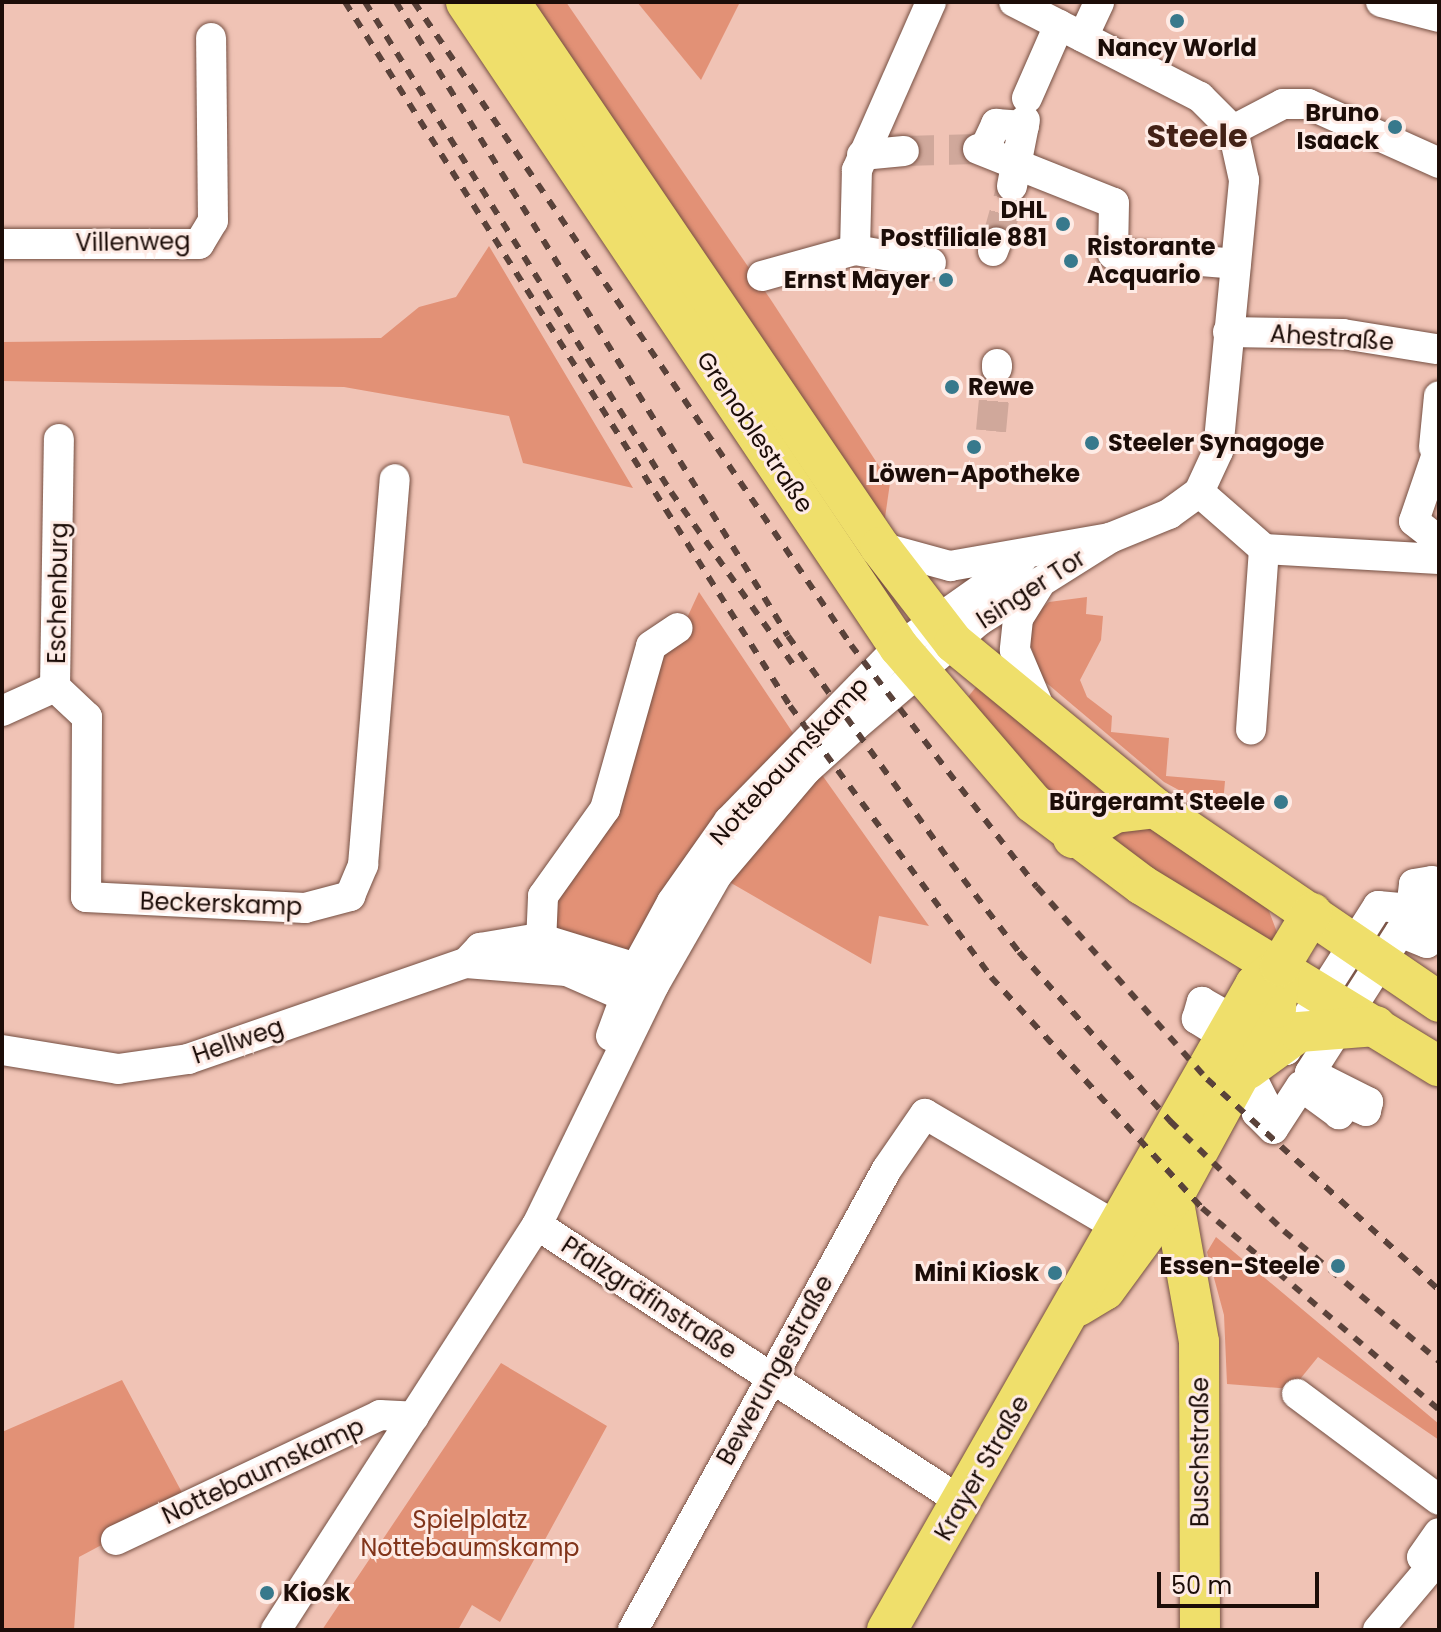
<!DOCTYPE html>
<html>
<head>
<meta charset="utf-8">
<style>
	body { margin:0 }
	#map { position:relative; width:1441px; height:1632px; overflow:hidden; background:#f0c3b5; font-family:Poppins,sans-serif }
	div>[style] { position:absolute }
	.green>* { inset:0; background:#e29176 }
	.minor-tunnel>* { height:30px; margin-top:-15px; transform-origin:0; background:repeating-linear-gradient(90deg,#d0a89b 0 30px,transparent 0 45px) }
	.roads { filter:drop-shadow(0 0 2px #754f42) drop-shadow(0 0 2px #754f42) }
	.minor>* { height:30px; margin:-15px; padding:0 15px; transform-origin:15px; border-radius:15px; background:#fff }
	.major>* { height:40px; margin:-20px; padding:0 20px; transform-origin:20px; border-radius:20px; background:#efdf6b }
	.rail>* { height:6px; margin-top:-3px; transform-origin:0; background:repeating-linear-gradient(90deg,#5a423a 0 10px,transparent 0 20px) }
	.dots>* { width:22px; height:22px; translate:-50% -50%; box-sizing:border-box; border:4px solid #feebe5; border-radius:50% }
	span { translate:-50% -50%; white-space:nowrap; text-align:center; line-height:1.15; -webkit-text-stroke:6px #feebe5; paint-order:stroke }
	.poi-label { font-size:24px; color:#1c0d08; font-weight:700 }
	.right { translate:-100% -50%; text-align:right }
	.left { translate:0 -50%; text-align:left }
	.street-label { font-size:24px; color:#1c0d08 }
	.park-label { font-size:24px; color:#81341a }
	.district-label { font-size:32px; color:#432116; font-weight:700 }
	.frame { position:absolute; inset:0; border:4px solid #1c0d08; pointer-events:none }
	.scale { position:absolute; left:1157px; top:1572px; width:162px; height:36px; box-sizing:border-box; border:4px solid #1c0d08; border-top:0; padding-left:10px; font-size:24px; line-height:28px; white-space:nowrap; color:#1c0d08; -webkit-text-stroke:6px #feebe5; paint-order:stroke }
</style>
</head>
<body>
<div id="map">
	<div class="green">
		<div style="clip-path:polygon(512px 2px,566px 2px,771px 300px,890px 483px,881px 545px)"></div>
		<div style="clip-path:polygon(637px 2px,740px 2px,701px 80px)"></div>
		<div style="clip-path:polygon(489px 246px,633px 488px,523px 463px,509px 416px,344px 387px,2px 381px,2px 342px,381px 338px,419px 307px,456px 297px)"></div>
		<div style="clip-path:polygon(699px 592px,799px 742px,654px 982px,539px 918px,578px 856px,653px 649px,680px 633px)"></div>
		<div style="clip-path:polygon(1087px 597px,1086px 614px,1103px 616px,1101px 640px,1080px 680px,1087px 697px,1112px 716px,1111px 732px,1169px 738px,1166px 776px,1225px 781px,1223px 804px,1201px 802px,1164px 782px,1043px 680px,1026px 633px,1032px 617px,1049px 602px)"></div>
		<div style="clip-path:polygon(976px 687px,1149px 828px,1266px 903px,1278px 935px,1265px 946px,1118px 850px,1041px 784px,963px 703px)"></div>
		<div style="clip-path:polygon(815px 765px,929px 926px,879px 916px,871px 964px,719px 876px)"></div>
		<div style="clip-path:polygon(1216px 1237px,1439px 1424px,1439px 1440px,1318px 1357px,1292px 1389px,1227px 1384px,1224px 1315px,1207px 1252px)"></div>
		<div style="clip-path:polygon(501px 1363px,607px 1426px,500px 1622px,472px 1605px,458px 1630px,322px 1630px)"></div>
		<div style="clip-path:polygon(122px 1380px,186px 1500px,79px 1557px,74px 1630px,2px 1630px,2px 1432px)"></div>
	</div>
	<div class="minor-tunnel">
		<div style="left:904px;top:151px;width:74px;rotate:-1.5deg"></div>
		<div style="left:996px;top:243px;width:59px;rotate:-74.3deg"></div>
		<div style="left:991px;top:431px;width:63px;rotate:-84.6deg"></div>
	</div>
	<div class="roads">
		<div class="minor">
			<div style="left:1381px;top:2px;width:60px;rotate:14.5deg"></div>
			<div style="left:1083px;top:37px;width:38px;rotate:-65deg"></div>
			<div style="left:1027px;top:98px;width:80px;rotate:-66.3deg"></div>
			<div style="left:1233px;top:130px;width:56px;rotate:-27.5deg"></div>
			<div style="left:1283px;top:104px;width:25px"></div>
			<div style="left:1308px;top:104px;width:144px;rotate:24.2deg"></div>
			<div style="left:978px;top:149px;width:146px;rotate:21.7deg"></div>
			<div style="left:1114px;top:203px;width:51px;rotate:91.1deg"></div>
			<div style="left:1113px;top:254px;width:123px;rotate:4.6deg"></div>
			<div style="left:984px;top:150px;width:29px;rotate:-65deg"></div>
			<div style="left:996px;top:124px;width:28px;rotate:4deg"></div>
			<div style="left:862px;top:155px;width:42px;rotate:-5.4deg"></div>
			<div style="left:1012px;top:186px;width:67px;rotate:-78.9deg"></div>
			<div style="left:2px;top:244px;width:197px"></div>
			<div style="left:199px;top:244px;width:27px;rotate:-59deg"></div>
			<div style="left:213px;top:221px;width:183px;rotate:-90.6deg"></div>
			<div style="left:855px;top:250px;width:77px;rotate:9.7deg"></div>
			<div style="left:993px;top:251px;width:9px;rotate:-69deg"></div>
			<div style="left:762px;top:276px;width:97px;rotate:-15.6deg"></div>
			<div style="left:855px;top:250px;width:80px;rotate:-88.6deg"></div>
			<div style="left:857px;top:170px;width:184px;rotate:-66.2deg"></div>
			<div style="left:1228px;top:332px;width:115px;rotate:1deg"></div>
			<div style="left:1343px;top:334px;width:94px;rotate:9.2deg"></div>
			<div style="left:997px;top:368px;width:4px;rotate:-90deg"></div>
			<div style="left:1434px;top:447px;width:51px;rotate:-84.4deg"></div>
			<div style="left:1199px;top:492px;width:86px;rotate:41.2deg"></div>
			<div style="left:1264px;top:549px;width:181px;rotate:94.1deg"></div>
			<div style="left:880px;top:547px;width:73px;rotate:15.2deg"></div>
			<div style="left:950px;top:566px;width:162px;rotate:-9.9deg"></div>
			<div style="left:1110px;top:538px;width:64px;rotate:-22.1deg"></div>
			<div style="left:1169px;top:514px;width:37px;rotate:-36deg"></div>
			<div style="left:1199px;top:492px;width:45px;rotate:-65.1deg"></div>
			<div style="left:1218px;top:451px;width:272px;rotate:-84.5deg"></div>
			<div style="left:1244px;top:180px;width:51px;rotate:-102.4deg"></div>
			<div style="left:1233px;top:130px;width:47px;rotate:-135deg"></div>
			<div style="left:1200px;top:97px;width:209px;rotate:-152.9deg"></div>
			<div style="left:1264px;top:549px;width:175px;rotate:3.3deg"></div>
			<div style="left:1431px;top:558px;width:22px;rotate:-85deg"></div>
			<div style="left:1433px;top:536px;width:24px;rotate:-142deg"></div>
			<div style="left:1414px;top:521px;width:77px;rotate:-71.1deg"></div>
			<div style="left:1039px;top:585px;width:40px;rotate:122deg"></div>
			<div style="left:1018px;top:619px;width:31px;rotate:96deg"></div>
			<div style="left:1015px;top:650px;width:64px;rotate:67deg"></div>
			<div style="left:55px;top:687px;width:44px;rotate:43.2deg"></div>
			<div style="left:87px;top:717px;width:180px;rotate:90.3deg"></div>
			<div style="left:86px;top:897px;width:219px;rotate:2.9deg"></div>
			<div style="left:305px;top:908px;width:47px;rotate:-14.9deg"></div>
			<div style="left:350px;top:896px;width:34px;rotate:-67deg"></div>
			<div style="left:363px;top:865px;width:387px;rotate:-85.3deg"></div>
			<div style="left:2px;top:711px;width:58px;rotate:-24.4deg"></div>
			<div style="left:55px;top:687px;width:248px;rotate:-89.1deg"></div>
			<div style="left:1432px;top:881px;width:62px;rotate:94.6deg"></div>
			<div style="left:1427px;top:943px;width:29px;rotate:-158deg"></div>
			<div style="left:1400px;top:932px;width:167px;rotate:122.6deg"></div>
			<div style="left:1310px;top:1073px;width:65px;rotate:26.6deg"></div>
			<div style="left:1368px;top:1102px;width:9px;rotate:103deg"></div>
			<div style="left:1366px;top:1111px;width:21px;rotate:-157deg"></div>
			<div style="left:1347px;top:1103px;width:14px;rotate:126deg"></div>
			<div style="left:1339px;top:1114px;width:47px;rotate:-143.6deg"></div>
			<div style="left:1301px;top:1086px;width:51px;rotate:123.1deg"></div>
			<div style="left:1273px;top:1129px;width:23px;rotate:-135deg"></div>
			<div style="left:1257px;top:1113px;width:13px;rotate:-58deg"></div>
			<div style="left:1264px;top:1102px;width:67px;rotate:-116.6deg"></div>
			<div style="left:1234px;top:1042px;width:44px;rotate:-148.1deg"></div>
			<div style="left:1197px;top:1019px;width:18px;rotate:-74deg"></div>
			<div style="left:1202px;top:1002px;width:97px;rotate:29.7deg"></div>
			<div style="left:1286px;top:1050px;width:171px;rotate:-57.4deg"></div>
			<div style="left:1378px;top:906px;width:33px;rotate:5deg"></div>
			<div style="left:1411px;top:909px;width:25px;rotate:-83deg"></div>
			<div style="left:1414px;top:884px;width:18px;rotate:-9deg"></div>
			<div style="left:466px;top:963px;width:21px;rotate:-47deg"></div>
			<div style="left:480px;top:948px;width:60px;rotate:-9.6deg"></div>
			<div style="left:539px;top:938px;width:102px;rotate:17.2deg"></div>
			<div style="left:636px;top:968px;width:20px;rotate:45deg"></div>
			<div style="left:540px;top:966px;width:70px;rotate:-87.5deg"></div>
			<div style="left:543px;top:896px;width:107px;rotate:-54.5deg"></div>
			<div style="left:605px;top:809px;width:169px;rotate:-74.2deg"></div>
			<div style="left:651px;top:646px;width:32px;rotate:-34deg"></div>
			<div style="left:611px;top:1036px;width:72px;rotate:-69.8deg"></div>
			<div style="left:636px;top:968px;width:75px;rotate:-61.4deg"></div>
			<div style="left:672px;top:902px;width:99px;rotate:-54.9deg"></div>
			<div style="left:729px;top:821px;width:243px;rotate:-45.7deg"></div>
			<div style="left:899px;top:647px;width:149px;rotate:-35.2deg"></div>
			<div style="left:2px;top:1050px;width:118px;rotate:9.3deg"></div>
			<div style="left:118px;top:1069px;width:71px;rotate:-8.1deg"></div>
			<div style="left:188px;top:1059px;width:294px;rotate:-19.1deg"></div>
			<div style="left:466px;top:963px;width:101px;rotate:4.5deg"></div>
			<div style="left:567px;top:971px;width:82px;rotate:23.7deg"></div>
			<div style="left:537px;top:1225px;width:507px;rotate:33.09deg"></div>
			<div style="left:1297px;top:1394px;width:177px;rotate:36.7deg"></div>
			<div style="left:116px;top:1540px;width:292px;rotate:-25.3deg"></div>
			<div style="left:380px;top:1415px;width:34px;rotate:3deg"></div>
			<div style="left:276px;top:1630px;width:482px;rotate:-57.2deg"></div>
			<div style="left:537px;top:1225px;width:267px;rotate:-64deg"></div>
			<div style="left:654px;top:985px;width:127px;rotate:-60.2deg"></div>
			<div style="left:717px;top:875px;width:138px;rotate:-49.7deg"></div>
			<div style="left:806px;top:770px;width:67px;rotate:-42deg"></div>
			<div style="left:856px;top:725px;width:162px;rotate:-40.3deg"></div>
			<div style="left:980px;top:620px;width:154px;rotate:-32.2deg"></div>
			<div style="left:633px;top:1630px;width:526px;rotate:-61.15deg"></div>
			<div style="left:887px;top:1169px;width:67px;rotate:-55.4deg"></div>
			<div style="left:925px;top:1114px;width:219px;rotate:30.4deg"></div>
			<div style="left:1114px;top:1225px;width:25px;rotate:76deg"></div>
			<div style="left:1378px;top:1630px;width:84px;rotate:-49.8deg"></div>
			<div style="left:1432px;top:1566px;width:13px;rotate:-138deg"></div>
			<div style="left:1422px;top:1557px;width:29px;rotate:-55deg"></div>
		</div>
		<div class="major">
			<div style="left:466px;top:2px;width:777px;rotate:56.13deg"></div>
			<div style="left:899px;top:647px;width:206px;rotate:49.3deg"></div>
			<div style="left:1033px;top:803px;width:136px;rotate:37deg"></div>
			<div style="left:1142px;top:885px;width:348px;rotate:31.4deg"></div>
			<div style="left:510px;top:2px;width:659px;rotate:55.83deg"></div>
			<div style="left:880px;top:547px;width:121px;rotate:52.4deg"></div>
			<div style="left:954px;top:643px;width:260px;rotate:39.4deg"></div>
			<div style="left:1155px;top:808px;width:344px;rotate:34.3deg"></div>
			<div style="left:1073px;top:838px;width:49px;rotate:-30.8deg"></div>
			<div style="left:1115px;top:813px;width:40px;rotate:-7.1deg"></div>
			<div style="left:1248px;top:1069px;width:63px;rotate:-36deg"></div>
			<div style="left:1299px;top:1032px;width:77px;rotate:-4.5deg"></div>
			<div style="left:1173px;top:1197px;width:147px;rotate:79.8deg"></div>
			<div style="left:1199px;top:1342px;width:288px;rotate:89.8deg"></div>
			<div style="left:1078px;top:1306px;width:31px;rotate:-31deg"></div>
			<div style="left:1105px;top:1290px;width:115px;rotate:-53.8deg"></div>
			<div style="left:1173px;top:1197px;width:215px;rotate:-61.4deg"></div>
			<div style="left:1276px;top:1008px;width:42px;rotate:-84.6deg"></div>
			<div style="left:887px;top:1630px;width:743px;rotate:-60.29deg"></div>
			<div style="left:1255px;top:985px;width:31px;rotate:-37deg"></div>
			<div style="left:1280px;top:966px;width:62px;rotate:-58.9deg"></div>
		</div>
	</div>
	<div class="rail">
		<div style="left:345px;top:2px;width:833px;rotate:57.7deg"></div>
		<div style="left:790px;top:706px;width:337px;rotate:53.4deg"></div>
		<div style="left:991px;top:977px;width:313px;rotate:47.6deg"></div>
		<div style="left:1202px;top:1208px;width:311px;rotate:40.4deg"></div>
		<div style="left:365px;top:2px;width:578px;rotate:58.02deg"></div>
		<div style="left:671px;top:492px;width:218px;rotate:54.7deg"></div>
		<div style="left:396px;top:2px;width:745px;rotate:58.27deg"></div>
		<div style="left:788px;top:636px;width:279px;rotate:54.3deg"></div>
		<div style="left:951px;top:863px;width:112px;rotate:52.6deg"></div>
		<div style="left:1019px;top:952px;width:227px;rotate:48.2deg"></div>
		<div style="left:1170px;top:1121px;width:158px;rotate:44deg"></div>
		<div style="left:1284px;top:1231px;width:202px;rotate:40deg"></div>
		<div style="left:414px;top:2px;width:777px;rotate:55.8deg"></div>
		<div style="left:851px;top:645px;width:305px;rotate:52.5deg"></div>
		<div style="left:1037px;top:887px;width:256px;rotate:48.5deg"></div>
		<div style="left:1207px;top:1079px;width:314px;rotate:42.3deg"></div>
	</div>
	<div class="dots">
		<div style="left:1177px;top:21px;background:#38798c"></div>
		<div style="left:1395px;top:127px;background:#38798c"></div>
		<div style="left:1063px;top:224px;background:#38798c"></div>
		<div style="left:1071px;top:261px;background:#38798c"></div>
		<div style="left:946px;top:280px;background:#38798c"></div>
		<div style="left:952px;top:387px;background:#38798c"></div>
		<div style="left:1092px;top:443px;background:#38798c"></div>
		<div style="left:974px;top:447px;background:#38798c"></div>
		<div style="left:1281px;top:802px;background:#38798c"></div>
		<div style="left:1338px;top:1266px;background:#38798c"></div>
		<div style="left:1055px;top:1273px;background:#38798c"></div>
		<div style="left:267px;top:1593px;background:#38798c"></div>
	</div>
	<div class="poi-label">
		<span style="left:1177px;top:48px">Nancy World</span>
		<span class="right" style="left:1379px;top:127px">Bruno<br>Isaack</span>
		<span class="right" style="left:1047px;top:224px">DHL<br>Postfiliale 881</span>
		<span class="left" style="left:1087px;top:261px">Ristorante<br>Acquario</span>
		<span class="right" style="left:930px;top:280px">Ernst Mayer</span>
		<span class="left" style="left:968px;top:387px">Rewe</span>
		<span class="left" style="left:1108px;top:443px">Steeler Synagoge</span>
		<span style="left:974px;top:474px">Löwen-Apotheke</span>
		<span class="right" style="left:1265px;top:802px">Bürgeramt Steele</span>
		<span class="right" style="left:1320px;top:1266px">Essen-Steele</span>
		<span class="right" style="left:1039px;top:1273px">Mini Kiosk</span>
		<span class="left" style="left:283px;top:1593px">Kiosk</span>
	</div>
	<div class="street-label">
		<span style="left:133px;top:242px;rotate:-1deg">Villenweg</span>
		<span style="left:1332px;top:338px;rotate:4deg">Ahestraße</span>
		<span style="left:755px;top:432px;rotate:56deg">Grenoblestraße</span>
		<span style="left:1031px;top:589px;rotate:-33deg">Isinger Tor</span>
		<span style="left:58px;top:593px;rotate:-89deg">Eschenburg</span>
		<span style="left:789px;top:761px;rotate:-47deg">Nottebaumskamp</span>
		<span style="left:221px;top:904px;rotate:2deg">Beckerskamp</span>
		<span style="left:238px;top:1041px;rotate:-19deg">Hellweg</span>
		<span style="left:649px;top:1298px;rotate:33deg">Pfalzgräfinstraße</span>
		<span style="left:775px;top:1370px;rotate:-61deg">Bewerungestraße</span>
		<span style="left:1200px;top:1452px;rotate:-90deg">Buschstraße</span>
		<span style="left:982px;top:1468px;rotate:-60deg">Krayer Straße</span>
		<span style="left:263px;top:1471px;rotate:-25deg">Nottebaumskamp</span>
	</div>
	<div class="park-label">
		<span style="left:470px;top:1534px">Spielplatz<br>Nottebaumskamp</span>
	</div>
	<div class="district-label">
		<span style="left:1197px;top:136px">Steele</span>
	</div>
	<div class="frame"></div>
	<div class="scale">50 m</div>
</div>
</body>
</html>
